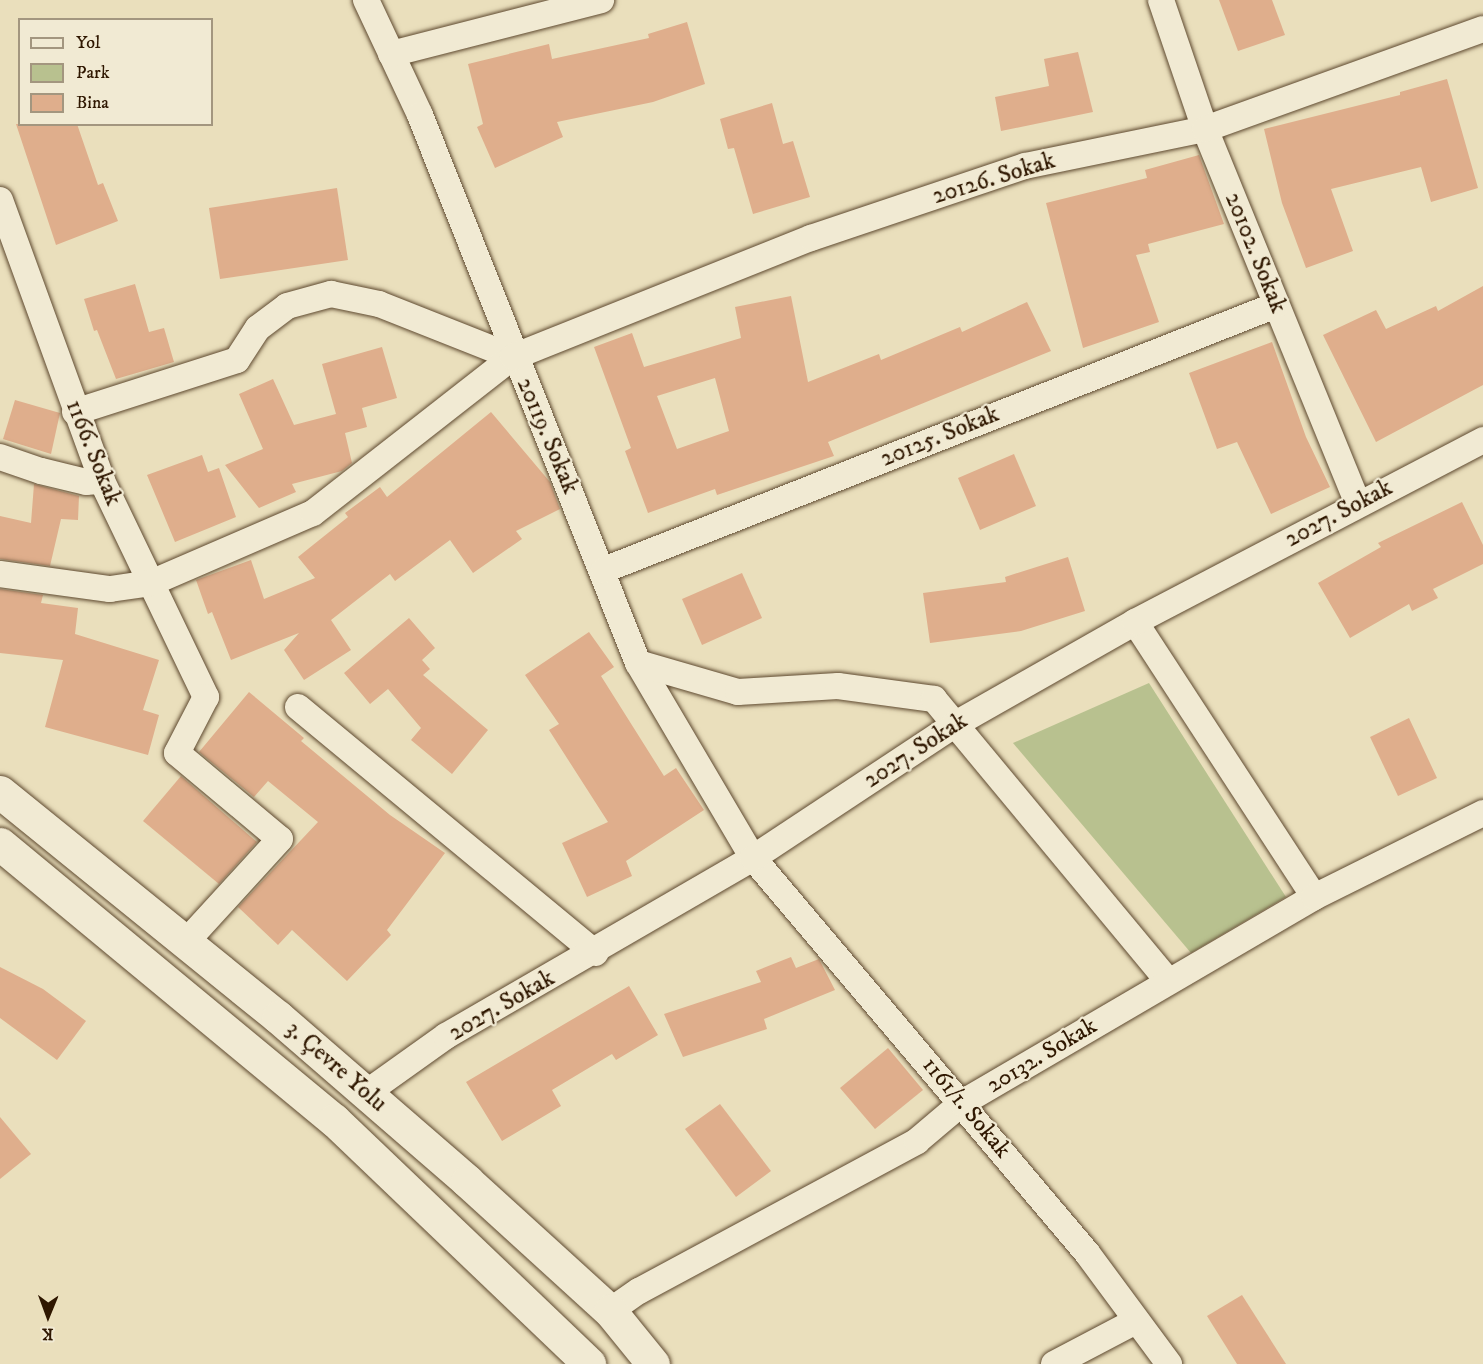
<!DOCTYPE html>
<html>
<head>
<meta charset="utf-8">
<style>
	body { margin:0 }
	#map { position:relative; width:1483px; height:1364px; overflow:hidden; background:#eadfbc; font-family:"IM FELL DW Pica",serif }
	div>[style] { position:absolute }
	.green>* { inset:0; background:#b8c18f }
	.building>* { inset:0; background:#dfae8c }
	.roads { filter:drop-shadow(0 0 2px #5e492f) drop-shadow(0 0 2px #5e492f) }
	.street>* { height:26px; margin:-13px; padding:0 13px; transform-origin:13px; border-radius:13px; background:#f1ead3 }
	.secondary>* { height:33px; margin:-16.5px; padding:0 16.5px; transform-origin:16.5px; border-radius:16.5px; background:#f1ead3 }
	span { translate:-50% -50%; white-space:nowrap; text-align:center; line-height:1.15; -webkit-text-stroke:4.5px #f1ead3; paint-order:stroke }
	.street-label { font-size:24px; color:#2f1700 }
	.legend { position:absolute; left:18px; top:18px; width:195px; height:108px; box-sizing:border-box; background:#f1ead3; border:2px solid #a3967f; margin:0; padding:8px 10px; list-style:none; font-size:18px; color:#2f1700 }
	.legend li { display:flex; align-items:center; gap:12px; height:30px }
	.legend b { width:30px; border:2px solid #a3967f }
	.north { position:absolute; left:18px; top:1286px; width:60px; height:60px; -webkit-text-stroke:4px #f1ead3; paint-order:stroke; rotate:181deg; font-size:16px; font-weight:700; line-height:24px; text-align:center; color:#2f1700 }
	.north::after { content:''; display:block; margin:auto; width:21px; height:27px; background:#2f1700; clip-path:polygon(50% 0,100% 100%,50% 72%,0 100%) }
</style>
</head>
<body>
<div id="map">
	<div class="green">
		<div style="clip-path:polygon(1149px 683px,1286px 897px,1191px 953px,1013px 743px)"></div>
	</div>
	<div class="building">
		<div style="clip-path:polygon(1219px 0,1272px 0,1285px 35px,1238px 51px)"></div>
		<div style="clip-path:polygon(687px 22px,705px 84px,653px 102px,557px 122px,563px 137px,495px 168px,477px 127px,483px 124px,468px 64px,549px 44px,552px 59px,649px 38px,648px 34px)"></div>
		<div style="clip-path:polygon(1078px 52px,1093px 112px,1001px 131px,995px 97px,1049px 86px,1044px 59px)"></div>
		<div style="clip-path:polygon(1447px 79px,1478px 188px,1431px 202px,1421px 167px,1331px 189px,1353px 251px,1306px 268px,1282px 203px,1264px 129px,1400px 95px,1400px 92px)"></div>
		<div style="clip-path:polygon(772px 103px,783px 144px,793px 141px,810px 197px,753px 214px,734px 148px,728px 149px,720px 119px)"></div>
		<div style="clip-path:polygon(16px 124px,77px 124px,98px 185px,103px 183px,118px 221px,56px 245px)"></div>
		<div style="clip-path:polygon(1199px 155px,1224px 224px,1148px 244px,1150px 252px,1136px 255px,1159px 322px,1083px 348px,1046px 203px,1147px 178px,1145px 170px)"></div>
		<div style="clip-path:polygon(337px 188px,348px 260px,220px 279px,209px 208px)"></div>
		<div style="clip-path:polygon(135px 284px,149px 332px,164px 328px,174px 362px,116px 379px,97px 330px,94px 331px,84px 299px)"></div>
		<div style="clip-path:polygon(1483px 286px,1483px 385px,1376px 442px,1323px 335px,1376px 310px,1386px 329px,1436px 306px,1438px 311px)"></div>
		<div style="clip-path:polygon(evenodd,791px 296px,808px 382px,879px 354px,881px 360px,960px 327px,962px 332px,1027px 302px,1051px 351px,828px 442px,834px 456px,717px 495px,715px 489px,648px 513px,625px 451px,631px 448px,594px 347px,632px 333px,644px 367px,741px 338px,735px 307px,791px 296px,715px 378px,729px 431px,677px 449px,657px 396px,715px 378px)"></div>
		<div style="clip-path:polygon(1272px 342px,1306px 437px,1330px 487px,1271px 514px,1237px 442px,1217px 449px,1189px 373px)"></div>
		<div style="clip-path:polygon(382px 347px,397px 398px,362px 408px,367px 427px,345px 433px,352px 463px,342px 471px,292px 484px,296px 492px,259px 508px,225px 465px,263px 449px,239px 394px,273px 379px,294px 425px,336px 414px,322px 364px)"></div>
		<div style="clip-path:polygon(15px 400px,60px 413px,51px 454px,3px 439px)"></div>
		<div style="clip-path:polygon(491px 412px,550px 482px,560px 509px,516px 531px,522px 539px,473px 573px,450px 540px,395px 581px,390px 574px,331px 620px,351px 650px,304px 680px,284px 650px,299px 633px,231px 660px,212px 612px,208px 614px,196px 580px,251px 560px,264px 599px,315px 578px,298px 557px,348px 517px,345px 513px,380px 487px,387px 497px)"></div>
		<div style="clip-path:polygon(1014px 454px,1036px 506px,980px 530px,958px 478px)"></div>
		<div style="clip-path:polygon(202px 455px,208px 472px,219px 468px,236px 517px,175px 542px,147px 475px)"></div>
		<div style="clip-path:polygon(34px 484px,79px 496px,78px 520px,61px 519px,50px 566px,0 559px,0 516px,31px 523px)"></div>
		<div style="clip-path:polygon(1462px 502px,1483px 545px,1483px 564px,1433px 589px,1438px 598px,1412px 611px,1409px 604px,1350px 638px,1318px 583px,1381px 547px,1378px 543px)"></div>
		<div style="clip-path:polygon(1068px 557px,1085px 611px,1021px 631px,930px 643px,923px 593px,1006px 582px,1005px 577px)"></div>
		<div style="clip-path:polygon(742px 573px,762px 618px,702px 645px,682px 599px)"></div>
		<div style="clip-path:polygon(0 589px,43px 595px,41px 603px,78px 608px,75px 634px,159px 660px,143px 710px,159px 715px,148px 755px,45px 727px,63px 660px,0 653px)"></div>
		<div style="clip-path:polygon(409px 618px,435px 648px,422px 660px,430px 669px,423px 675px,488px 730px,452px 774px,411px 740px,421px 728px,388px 689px,370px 704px,344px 673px)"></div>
		<div style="clip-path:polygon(589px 632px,614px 667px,601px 676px,664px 776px,676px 768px,704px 810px,626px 861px,632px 876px,587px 897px,562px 843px,608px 822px,549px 730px,559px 724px,525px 675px)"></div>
		<div style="clip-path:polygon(249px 692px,304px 738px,301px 741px,390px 815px,445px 853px,387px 930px,391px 935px,347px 981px,292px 930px,278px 945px,238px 907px,318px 822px,268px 781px,254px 797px,199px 752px)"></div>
		<div style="clip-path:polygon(1409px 718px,1437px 778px,1398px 796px,1370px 737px)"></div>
		<div style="clip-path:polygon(181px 776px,257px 842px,219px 884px,143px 821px)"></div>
		<div style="clip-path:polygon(791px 957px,796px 968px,819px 959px,835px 990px,764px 1019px,767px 1029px,683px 1057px,664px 1014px,761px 982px,756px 971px)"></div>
		<div style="clip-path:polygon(0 967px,43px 989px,86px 1021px,57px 1060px,0 1018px)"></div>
		<div style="clip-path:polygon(629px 986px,658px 1035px,616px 1060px,612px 1054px,552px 1090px,561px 1106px,502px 1141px,466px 1082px)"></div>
		<div style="clip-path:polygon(888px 1048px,923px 1090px,875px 1129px,840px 1088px)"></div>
		<div style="clip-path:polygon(720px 1104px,771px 1171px,736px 1197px,685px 1129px)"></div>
		<div style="clip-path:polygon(0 1117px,31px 1154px,0 1179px)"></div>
		<div style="clip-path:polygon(1242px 1295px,1286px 1364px,1237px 1364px,1207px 1316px)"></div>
	</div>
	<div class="roads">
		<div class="street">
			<div style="left:366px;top:0;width:127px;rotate:64.8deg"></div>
			<div style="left:420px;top:115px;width:590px;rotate:68.31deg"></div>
			<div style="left:638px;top:663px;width:226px;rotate:59.5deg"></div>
			<div style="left:753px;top:858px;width:517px;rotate:49.78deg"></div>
			<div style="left:1087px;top:1253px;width:138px;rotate:53.5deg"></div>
			<div style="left:1161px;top:0;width:136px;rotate:71.2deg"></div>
			<div style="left:1205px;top:129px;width:404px;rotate:67.8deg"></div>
			<div style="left:391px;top:54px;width:217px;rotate:-14.4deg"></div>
			<div style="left:0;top:200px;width:299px;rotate:70deg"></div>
			<div style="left:102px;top:481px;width:240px;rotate:64.3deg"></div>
			<div style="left:206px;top:697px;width:63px;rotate:117.4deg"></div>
			<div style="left:177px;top:753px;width:134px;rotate:39.9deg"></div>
			<div style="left:280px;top:839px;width:142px;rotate:132.4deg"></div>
			<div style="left:75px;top:412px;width:170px;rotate:-17.8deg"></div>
			<div style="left:237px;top:360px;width:38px;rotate:-57deg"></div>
			<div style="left:258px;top:328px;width:36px;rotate:-37deg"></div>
			<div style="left:287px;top:306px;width:46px;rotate:-15.3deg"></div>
			<div style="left:331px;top:294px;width:49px;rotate:11.8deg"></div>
			<div style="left:379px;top:304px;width:144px;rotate:21.6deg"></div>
			<div style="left:0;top:457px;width:43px;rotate:18.9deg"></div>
			<div style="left:41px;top:471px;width:46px;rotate:13.7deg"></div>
			<div style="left:86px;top:482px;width:16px;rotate:-4deg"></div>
			<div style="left:604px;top:570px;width:722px;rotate:-21.52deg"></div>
			<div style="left:0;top:574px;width:111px;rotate:7.8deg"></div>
			<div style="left:110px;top:589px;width:41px;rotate:-8.3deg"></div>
			<div style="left:151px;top:583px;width:176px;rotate:-23.4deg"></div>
			<div style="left:313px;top:513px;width:254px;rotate:-38deg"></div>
			<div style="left:513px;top:357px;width:321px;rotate:-21.8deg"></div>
			<div style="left:811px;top:238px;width:226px;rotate:-18.6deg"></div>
			<div style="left:1025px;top:166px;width:184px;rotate:-11.6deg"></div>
			<div style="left:1205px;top:129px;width:295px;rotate:-19.8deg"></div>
			<div style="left:1135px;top:622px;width:328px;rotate:56.9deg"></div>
			<div style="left:638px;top:663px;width:104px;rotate:16.2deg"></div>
			<div style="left:738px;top:692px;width:100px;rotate:-3.4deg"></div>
			<div style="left:838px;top:686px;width:97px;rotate:7.7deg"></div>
			<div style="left:934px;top:699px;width:366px;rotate:50.3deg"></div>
			<div style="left:298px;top:707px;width:386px;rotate:39.6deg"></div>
			<div style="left:366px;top:1093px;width:98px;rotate:-35.5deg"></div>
			<div style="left:446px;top:1036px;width:355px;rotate:-30.1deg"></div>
			<div style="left:753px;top:858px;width:241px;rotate:-33.5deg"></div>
			<div style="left:954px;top:725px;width:208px;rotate:-29.6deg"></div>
			<div style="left:1135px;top:622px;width:393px;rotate:-27.6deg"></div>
			<div style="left:610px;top:1311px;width:35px;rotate:-35deg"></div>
			<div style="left:639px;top:1291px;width:316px;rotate:-28.3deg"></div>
			<div style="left:917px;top:1141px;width:59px;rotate:-40.2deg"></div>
			<div style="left:962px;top:1103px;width:408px;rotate:-30.3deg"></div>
			<div style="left:1314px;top:897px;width:189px;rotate:-26.4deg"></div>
			<div style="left:1054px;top:1364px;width:93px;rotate:-27.7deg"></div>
		</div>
		<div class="secondary">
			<div style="left:0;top:792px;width:358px;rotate:39deg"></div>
			<div style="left:278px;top:1017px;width:250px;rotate:40.9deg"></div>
			<div style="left:467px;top:1181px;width:193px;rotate:42.3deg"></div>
			<div style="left:610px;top:1311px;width:68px;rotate:50.9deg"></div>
			<div style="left:0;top:844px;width:433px;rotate:39.6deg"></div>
			<div style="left:334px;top:1120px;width:353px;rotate:43.7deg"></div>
		</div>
	</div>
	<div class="street-label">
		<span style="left:994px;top:179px;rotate:-17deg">20126. Sokak</span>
		<span style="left:1255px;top:253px;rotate:68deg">20102. Sokak</span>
		<span style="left:547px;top:436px;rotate:67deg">20119. Sokak</span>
		<span style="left:940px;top:437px;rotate:-22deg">20125. Sokak</span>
		<span style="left:93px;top:453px;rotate:68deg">1166. Sokak</span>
		<span style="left:1339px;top:514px;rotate:-28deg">2027. Sokak</span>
		<span style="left:916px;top:751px;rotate:-33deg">2027. Sokak</span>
		<span style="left:502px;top:1006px;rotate:-30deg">2027. Sokak</span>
		<span style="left:1042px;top:1056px;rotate:-31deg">20132. Sokak</span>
		<span style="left:336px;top:1067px;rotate:41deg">3. Çevre Yolu</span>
		<span style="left:966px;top:1108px;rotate:50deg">1161/1. Sokak</span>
	</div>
	<ul class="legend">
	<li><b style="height:8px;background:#f1ead3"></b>Yol</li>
	<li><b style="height:16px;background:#b8c18f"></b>Park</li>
	<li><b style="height:16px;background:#dfae8c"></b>Bina</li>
	</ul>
	<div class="north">K</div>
</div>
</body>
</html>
